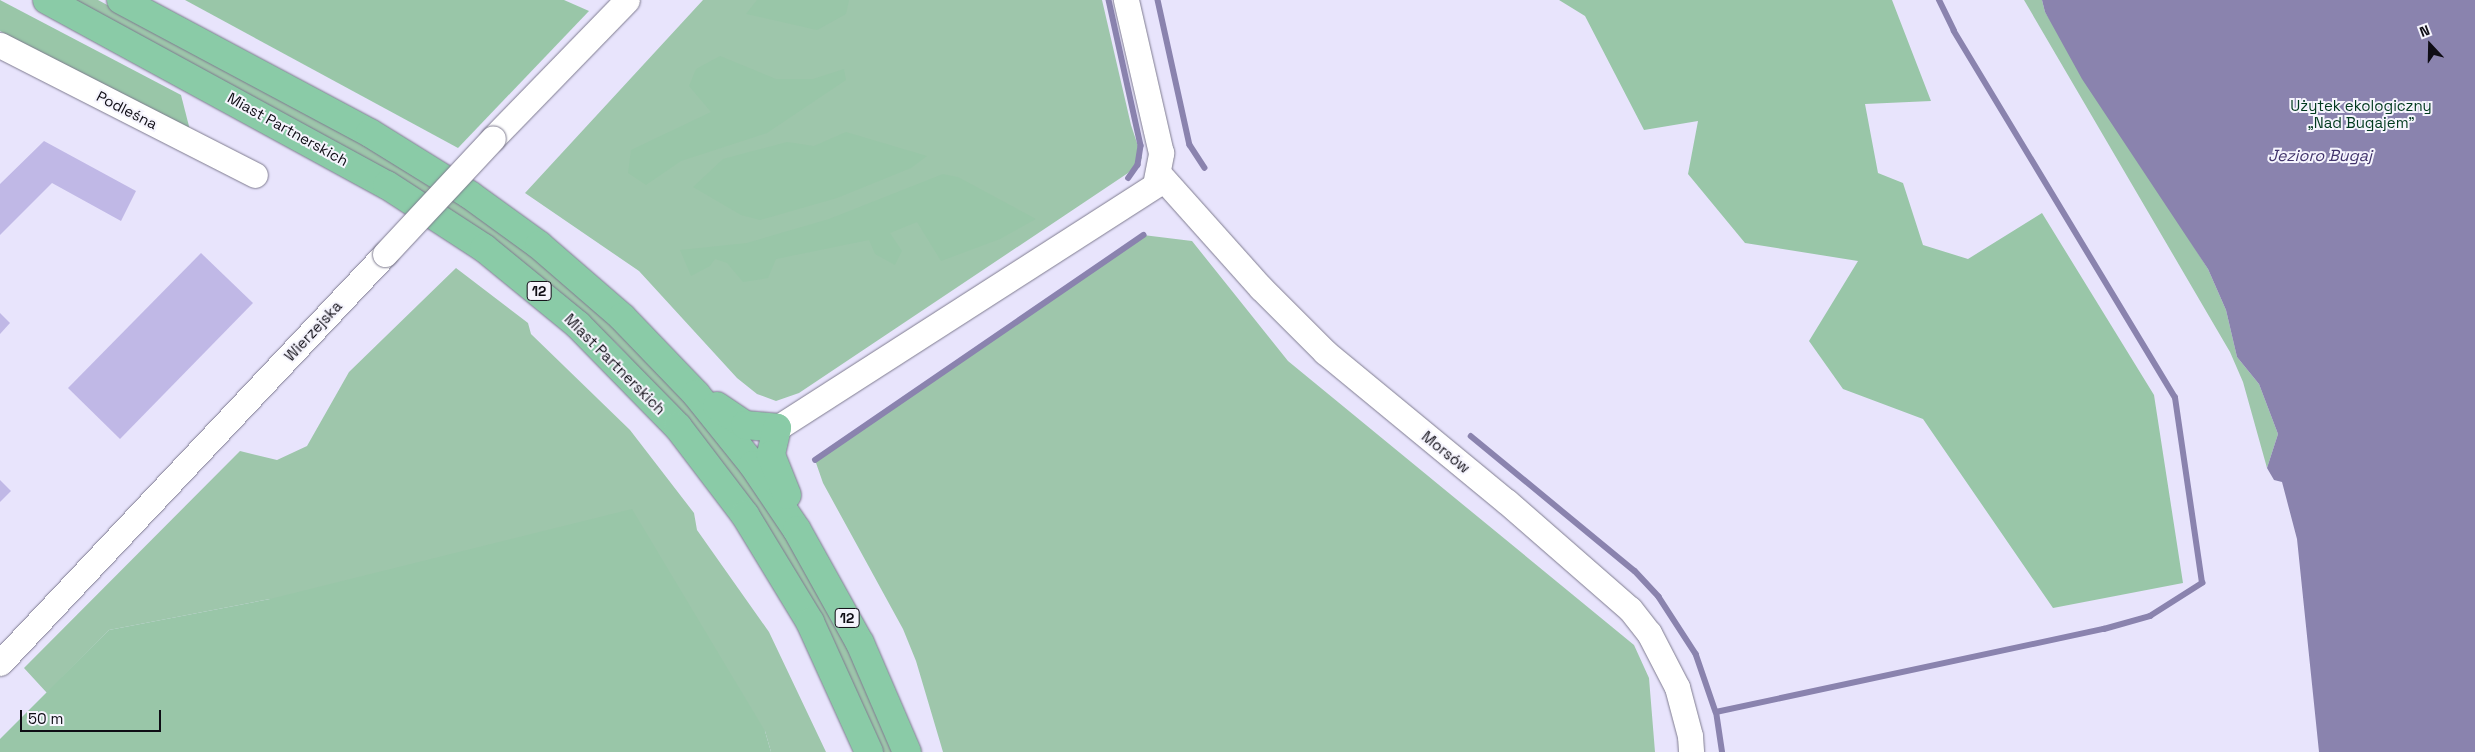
<!DOCTYPE html>
<html>
<head>
<meta charset="utf-8">
<style>
	body { margin:0 }
	#map { position:relative; width:2475px; height:752px; overflow:hidden; background:#e8e4fc; font-family:"Space Grotesk",sans-serif }
	div>[style] { position:absolute }
	.green>* { inset:0; background:#9ec6ab }
	.forest>* { inset:0; background:#99c6a8 }
	.water>* { inset:0; background:#8a83ae }
	.stream>* { height:5.5px; margin:-2.75px; padding:0 2.75px; transform-origin:2.75px; border-radius:2.75px; background:#8a83ae }
	.building>* { inset:0; background:#c0b8e6 }
	.roads { filter:drop-shadow(0 0 1px #7e7b8f) drop-shadow(0 0 1px #7e7b8f) }
	.minor>* { height:25px; margin:-12.5px; padding:0 12.5px; transform-origin:12.5px; border-radius:12.5px; background:#fff }
	.major>* { height:28px; margin:-14px; padding:0 14px; transform-origin:14px; border-radius:14px; background:#8acba7 }
	.bridges { filter:drop-shadow(0 0 1px #7e7b8f) drop-shadow(0 0 1px #7e7b8f) }
	.minor-bridge>* { height:25px; margin:-12.5px; padding:0 12.5px; transform-origin:12.5px; border-radius:12.5px; background:#fff }
	span { translate:-50% -50%; white-space:nowrap; text-align:center; line-height:1.15; -webkit-text-stroke:4px #f5f4fd; paint-order:stroke }
	.shield-label span { padding:1px 4px; background:#f5f4fd; border:1px solid; border-radius:4px; -webkit-text-stroke-width:0 }
	.shield-label { font-size:14px; color:#0f0d15; font-weight:700 }
	.park-label { font-size:15px; color:#00391d }
	.street-label { font-size:15px; color:#0f0d15 }
	.water-label { font-size:16px; color:#41336b; font-style:italic }
	.north { position:absolute; left:2405px; top:20px; width:50px; height:50px; -webkit-text-stroke:4px #f5f4fd; paint-order:stroke; rotate:339deg; font-size:14px; font-weight:700; line-height:20px; text-align:center; color:#0f0d15 }
	.north::after { content:''; display:block; margin:auto; width:18px; height:22px; background:#0f0d15; clip-path:polygon(50% 0,100% 100%,50% 72%,0 100%) }
	.scale { position:absolute; left:20px; top:710px; width:141px; height:22px; box-sizing:border-box; border:2px solid #0f0d15; border-top:0; padding-left:6px; font-size:15px; line-height:18px; white-space:nowrap; color:#0f0d15; -webkit-text-stroke:4px #f5f4fd; paint-order:stroke }
</style>
</head>
<body>
<div id="map">
	<div class="green">
		<i style="clip-path:polygon(73px 0,98px 0,334px 127px,493px 225px,573px 288px,668px 380px,759px 494px,832px 614px,894px 752px,882px 752px,830px 632px,658px 389px,617px 344px,534px 272px)"></i>
		<i style="clip-path:polygon(703px 0,1102px 0,1131px 125px,1142px 158px,1128px 173px,799px 393px,776px 401px,757px 394px,737px 378px,639px 271px,525px 193px)"></i>
		<i style="clip-path:polygon(2024px 0,2042px 0,2045px 12px,2208px 269px,2226px 310px,2237px 357px,2259px 384px,2278px 434px,2267px 468px,2243px 382px,2230px 352px)"></i>
		<i style="clip-path:polygon(1143px 235px,1192px 241px,1288px 361px,1634px 645px,1649px 678px,1655px 752px,943px 752px,916px 661px,903px 629px,823px 483px,815px 460px)"></i>
		<i style="clip-path:polygon(456px 268px,528px 323px,531px 334px,630px 430px,694px 513px,697px 530px,769px 632px,826px 752px,771px 752px,765px 731px,270px 599px,109px 630px,47px 693px,24px 668px,240px 451px,277px 460px,307px 446px,349px 372px)"></i>
	</div>
	<div class="forest">
		<i style="clip-path:polygon(0 0,181px 95px,192px 138px,0 31px)"></i>
		<i style="clip-path:polygon(185px 0,564px 0,589px 11px,458px 148px)"></i>
		<i style="clip-path:polygon(757px 0,849px 0,846px 14px,817px 30px,746px 14px)"></i>
		<i style="clip-path:polygon(1559px 0,1892px 0,1931px 101px,1865px 104px,1878px 173px,1903px 183px,1923px 245px,1968px 259px,2042px 213px,2154px 395px,2183px 583px,2053px 608px,1923px 419px,1843px 389px,1809px 341px,1858px 261px,1745px 243px,1688px 174px,1698px 121px,1644px 130px,1585px 16px)"></i>
		<i style="clip-path:polygon(720px 56px,776px 79px,813px 79px,844px 69px,846px 80px,767px 133px,681px 161px,646px 185px,628px 173px,631px 150px,711px 112px,689px 86px,696px 69px)"></i>
		<i style="clip-path:polygon(846px 132px,927px 156px,911px 168px,837px 198px,760px 220px,741px 215px,693px 187px,723px 159px,787px 142px,814px 146px)"></i>
		<i style="clip-path:polygon(943px 174px,958px 177px,1036px 219px,1000px 239px,941px 261px,917px 222px,890px 233px,902px 251px,895px 265px,875px 254px,869px 240px,776px 259px,768px 278px,743px 282px,727px 263px,715px 259px,710px 266px,691px 276px,680px 250px,747px 243px,829px 219px)"></i>
		<i style="clip-path:polygon(632px 509px,765px 731px,771px 752px,0 752px,0 739px,109px 630px,270px 599px)"></i>
	</div>
	<div class="water">
		<i style="clip-path:polygon(2042px 0,2475px 0,2475px 752px,2319px 752px,2297px 539px,2282px 482px,2274px 480px,2267px 468px,2278px 434px,2259px 384px,2237px 357px,2226px 310px,2208px 269px,2082px 79px,2045px 12px)"></i>
	</div>
	<div class="stream">
		<i style="left:1109px;top:0;width:149px;rotate:77.6deg"></i>
		<i style="left:1141px;top:146px;width:19px;rotate:99deg"></i>
		<i style="left:1138px;top:165px;width:16px;rotate:125deg"></i>
		<i style="left:1158px;top:0;width:148px;rotate:77.6deg"></i>
		<i style="left:1190px;top:145px;width:27px;rotate:57deg"></i>
		<i style="left:1471px;top:436px;width:212px;rotate:39.5deg"></i>
		<i style="left:1635px;top:571px;width:35px;rotate:47deg"></i>
		<i style="left:1659px;top:597px;width:68px;rotate:57deg"></i>
		<i style="left:1696px;top:654px;width:61px;rotate:71deg"></i>
		<i style="left:815px;top:460px;width:398px;rotate:-34.4deg"></i>
		<i style="left:1722px;top:752px;width:40px;rotate:-98.5deg"></i>
		<i style="left:1716px;top:712px;width:397px;rotate:-12.1deg"></i>
		<i style="left:2104px;top:629px;width:48px;rotate:-15.8deg"></i>
		<i style="left:2150px;top:616px;width:62px;rotate:-32.4deg"></i>
		<i style="left:2202px;top:583px;width:187px;rotate:-98.3deg"></i>
		<i style="left:2175px;top:398px;width:428px;rotate:-121.1deg"></i>
		<i style="left:1954px;top:31px;width:34px;rotate:-116deg"></i>
	</div>
	<div class="building">
		<i style="clip-path:polygon(44px 141px,136px 191px,121px 221px,52px 183px,0 235px,0 184px)"></i>
		<i style="clip-path:polygon(201px 253px,253px 303px,120px 439px,68px 388px)"></i>
		<i style="clip-path:polygon(0 313px,10px 323px,0 334px)"></i>
		<i style="clip-path:polygon(0 480px,11px 491px,0 502px)"></i>
	</div>
	<div class="roads">
		<div class="minor">
			<i style="left:0;top:45px;width:286px;rotate:27deg"></i>
			<i style="left:493px;top:138px;width:192px;rotate:-45.8deg"></i>
			<i style="left:1159px;top:174px;width:153px;rotate:48.2deg"></i>
			<i style="left:1261px;top:288px;width:91px;rotate:45deg"></i>
			<i style="left:1325px;top:352px;width:234px;rotate:39.5deg"></i>
			<i style="left:1506px;top:501px;width:164px;rotate:41.1deg"></i>
			<i style="left:1630px;top:609px;width:31px;rotate:52deg"></i>
			<i style="left:1649px;top:633px;width:61px;rotate:62.6deg"></i>
			<i style="left:1677px;top:687px;width:51px;rotate:75.1deg"></i>
			<i style="left:1690px;top:736px;width:16px;rotate:86deg"></i>
			<i style="left:777px;top:428px;width:449px;rotate:-32.7deg"></i>
			<i style="left:1155px;top:185px;width:33px;rotate:-79deg"></i>
			<i style="left:1161px;top:153px;width:157px;rotate:-102.9deg"></i>
			<i style="left:0;top:663px;width:562px;rotate:-46.73deg"></i>
		</div>
		<div class="major">
			<i style="left:47px;top:0;width:387px;rotate:28.6deg"></i>
			<i style="left:387px;top:185px;width:116px;rotate:33deg"></i>
			<i style="left:484px;top:248px;width:122px;rotate:39.3deg"></i>
			<i style="left:578px;top:325px;width:143px;rotate:45.6deg"></i>
			<i style="left:678px;top:427px;width:111px;rotate:52.7deg"></i>
			<i style="left:745px;top:515px;width:125px;rotate:58.7deg"></i>
			<i style="left:810px;top:622px;width:143px;rotate:65.6deg"></i>
			<i style="left:121px;top:0;width:282px;rotate:28.1deg"></i>
			<i style="left:370px;top:133px;width:118px;rotate:31.8deg"></i>
			<i style="left:470px;top:195px;width:85px;rotate:35.9deg"></i>
			<i style="left:539px;top:245px;width:110px;rotate:40.9deg"></i>
			<i style="left:622px;top:317px;width:107px;rotate:46.1deg"></i>
			<i style="left:696px;top:394px;width:91px;rotate:51.2deg"></i>
			<i style="left:753px;top:465px;width:78px;rotate:55.9deg"></i>
			<i style="left:797px;top:530px;width:129px;rotate:60.9deg"></i>
			<i style="left:860px;top:643px;width:119px;rotate:66.7deg"></i>
			<i style="left:717px;top:406px;width:34px;rotate:34deg"></i>
			<i style="left:745px;top:425px;width:32px;rotate:5deg"></i>
			<i style="left:777px;top:428px;width:28px;rotate:103deg"></i>
			<i style="left:771px;top:455px;width:43px;rotate:68.2deg"></i>
		</div>
	</div>
	<div class="bridges">
		<div class="minor-bridge">
			<i style="left:385px;top:254px;width:158px;rotate:-47deg"></i>
		</div>
	</div>
	<div class="shield-label">
		<span style="left:539px;top:291px">12</span>
		<span style="left:847px;top:618px">12</span>
	</div>
	<div class="park-label">
		<span style="left:2361px;top:114px">Użytek ekologiczny<br>„Nad Bugajem”</span>
	</div>
	<div class="street-label">
		<span style="left:127px;top:110px;rotate:27deg">Podleśna</span>
		<span style="left:288px;top:129px;rotate:29deg">Miast Partnerskich</span>
		<span style="left:313px;top:331px;rotate:-47deg">Wierzejska</span>
		<span style="left:615px;top:364px;rotate:45deg">Miast Partnerskich</span>
		<span style="left:1446px;top:452px;rotate:39deg">Morsów</span>
	</div>
	<div class="water-label">
		<span style="left:2320px;top:156px">Jezioro Bugaj</span>
	</div>
	<div class="north">N</div>
	<div class="scale">50 m</div>
</div>
</body>
</html>
